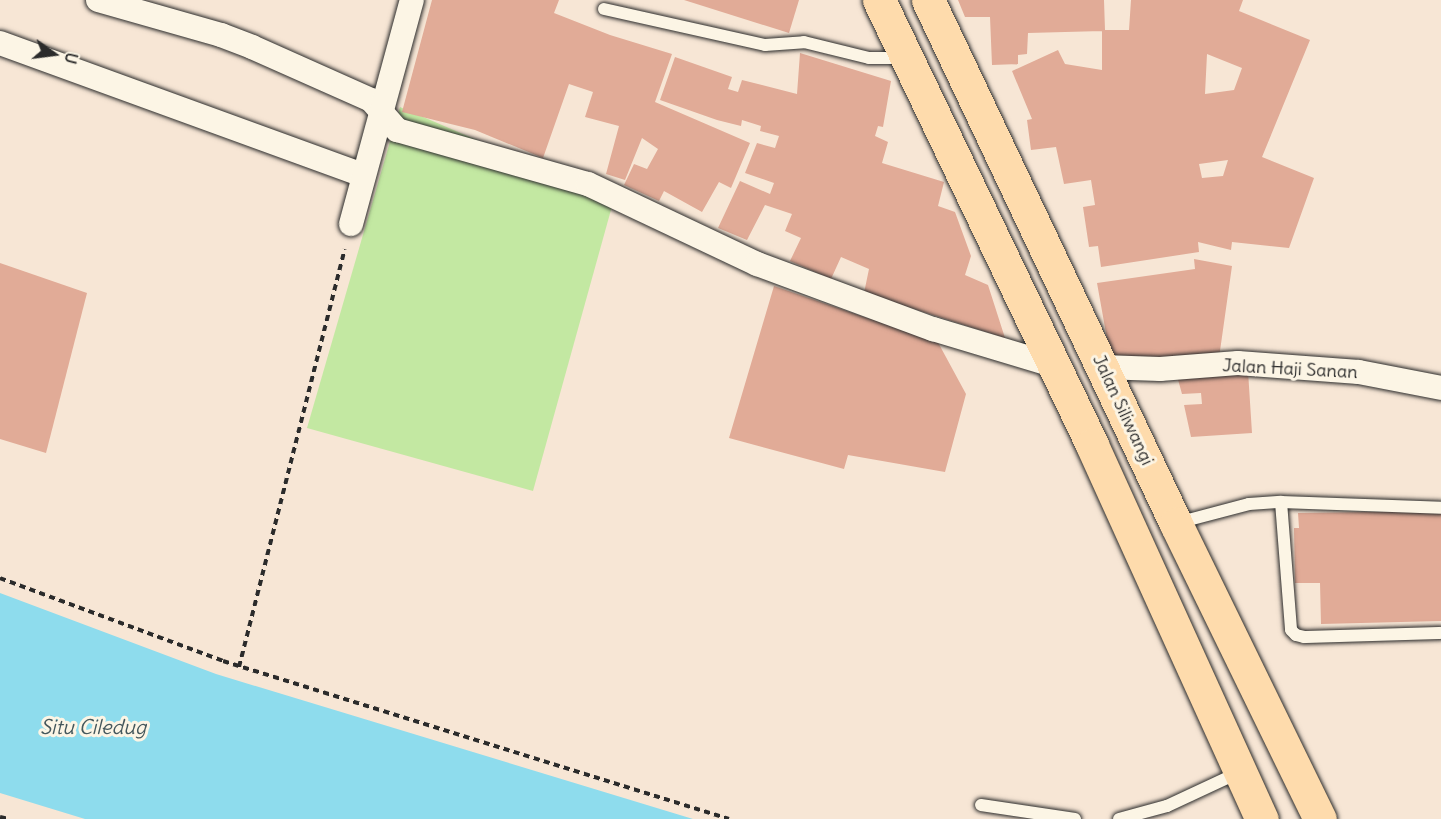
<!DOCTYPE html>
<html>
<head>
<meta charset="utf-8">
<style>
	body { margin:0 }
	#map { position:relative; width:1441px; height:819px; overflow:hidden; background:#f7e6d5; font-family:Delius,sans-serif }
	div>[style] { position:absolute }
	.green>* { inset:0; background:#c3e8a2 }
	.water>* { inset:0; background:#8edced }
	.building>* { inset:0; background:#e1ab97 }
	.path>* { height:4px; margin-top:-2px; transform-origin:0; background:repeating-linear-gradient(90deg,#2b2b2b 0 6px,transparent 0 10.5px) }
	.roads { filter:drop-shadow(0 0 2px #2b2b2b) drop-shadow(0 0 2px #2b2b2b) }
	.service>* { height:12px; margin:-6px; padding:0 6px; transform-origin:6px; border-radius:6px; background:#fcf5e5 }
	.minor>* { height:24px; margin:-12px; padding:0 12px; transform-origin:12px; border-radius:12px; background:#fcf5e5 }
	.primary>* { height:33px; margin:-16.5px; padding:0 16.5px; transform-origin:16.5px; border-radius:16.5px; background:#fedbac }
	span { translate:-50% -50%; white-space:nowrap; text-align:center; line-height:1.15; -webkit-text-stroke:6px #fcf5e5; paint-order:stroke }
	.street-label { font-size:18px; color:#2b2b2b }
	.water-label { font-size:20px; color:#44575c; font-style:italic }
	.north { position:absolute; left:24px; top:24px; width:60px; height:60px; -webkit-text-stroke:4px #fcf5e5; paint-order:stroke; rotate:104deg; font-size:16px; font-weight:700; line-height:24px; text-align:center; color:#2b2b2b }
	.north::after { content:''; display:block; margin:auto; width:21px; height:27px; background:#2b2b2b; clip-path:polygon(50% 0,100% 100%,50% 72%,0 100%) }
</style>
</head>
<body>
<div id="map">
	<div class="green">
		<i style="clip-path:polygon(400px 107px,614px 199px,533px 491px,307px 428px)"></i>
	</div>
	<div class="water">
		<i style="clip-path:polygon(0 593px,216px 674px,693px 819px,85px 819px,0 793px)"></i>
	</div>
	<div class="building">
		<i style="clip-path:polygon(432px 0,559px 0,554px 13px,610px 35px,672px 54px,655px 102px,750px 143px,731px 188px,719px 182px,702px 212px,664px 191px,659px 201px,624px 185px,634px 164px,647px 169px,658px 149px,642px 138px,625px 180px,606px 174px,619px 126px,585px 117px,593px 92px,569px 84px,543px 158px,475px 130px,402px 112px)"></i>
		<i style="clip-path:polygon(684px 0,799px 0,789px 33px)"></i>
		<i style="clip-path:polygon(evenodd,958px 0,1104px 0,1105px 30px,1129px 30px,1131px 0,1243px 0,1239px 11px,1310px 40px,1262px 157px,1314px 178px,1289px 248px,1232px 242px,1231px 250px,1198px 242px,1199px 252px,1101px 267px,1098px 246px,1089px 247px,1083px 207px,1095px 205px,1091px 180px,1064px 184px,1056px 147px,1031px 150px,1027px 120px,1032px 119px,1012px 71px,1058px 50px,1065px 64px,1102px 70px,1102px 31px,1028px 33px,1027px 54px,1018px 55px,1018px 64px,992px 65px,990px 17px,965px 17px,958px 0,1207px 54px,1242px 68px,1234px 90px,1205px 94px,1207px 54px,958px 0,1228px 160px,1223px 176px,1202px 178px,1199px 164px,1228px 160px)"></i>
		<i style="clip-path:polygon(800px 53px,891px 81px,883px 127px,878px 126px,875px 136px,888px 142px,882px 163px,944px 182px,938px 206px,955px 212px,971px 256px,965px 275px,988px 285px,1005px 338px,864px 293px,869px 269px,841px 257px,831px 279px,790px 261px,801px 238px,785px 231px,792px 214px,765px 205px,747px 240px,718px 228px,740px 181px,770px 194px,774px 183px,745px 173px,757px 143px,775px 148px,779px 136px,760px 131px,761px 126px,742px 120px,741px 126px,717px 120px,660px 100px,675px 57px,732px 77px,728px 89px,738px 92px,742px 80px,797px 94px)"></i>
		<i style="clip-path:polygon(1194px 259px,1232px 266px,1219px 358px,1119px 367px,1109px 350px,1097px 283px,1195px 269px)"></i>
		<i style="clip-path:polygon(0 263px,87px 293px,46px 453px,0 439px)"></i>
		<i style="clip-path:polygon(774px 286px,870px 319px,934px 335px,966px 394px,945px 472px,848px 455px,844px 469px,729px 438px)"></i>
		<i style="clip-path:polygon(1248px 371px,1252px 433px,1191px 437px,1184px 405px,1202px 404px,1201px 393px,1182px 394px,1177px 376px)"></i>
		<i style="clip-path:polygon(1441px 511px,1441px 621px,1321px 624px,1320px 583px,1295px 583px,1294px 528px,1299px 528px,1298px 513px)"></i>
	</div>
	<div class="path">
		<i style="left:0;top:578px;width:238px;rotate:20.4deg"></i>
		<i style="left:223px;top:661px;width:530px;rotate:17.34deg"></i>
		<i style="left:239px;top:667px;width:431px;rotate:-75.8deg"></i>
		<i style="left:0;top:817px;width:9px;rotate:13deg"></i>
	</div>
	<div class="roads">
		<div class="service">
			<i style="left:604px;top:9px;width:165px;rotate:12.6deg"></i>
			<i style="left:765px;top:45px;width:39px;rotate:-4deg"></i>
			<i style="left:804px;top:42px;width:67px;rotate:13.8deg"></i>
			<i style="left:869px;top:58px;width:34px"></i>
			<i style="left:1281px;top:502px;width:128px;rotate:85.5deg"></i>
			<i style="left:1291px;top:630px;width:7px;rotate:45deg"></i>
			<i style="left:1296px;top:635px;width:8px;rotate:14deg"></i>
			<i style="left:1304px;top:637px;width:137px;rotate:-1.7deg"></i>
			<i style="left:1177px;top:523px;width:74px;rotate:-14.8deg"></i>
			<i style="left:1249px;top:504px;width:32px;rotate:-4deg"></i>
			<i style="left:1281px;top:502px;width:160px;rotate:2.1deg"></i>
			<i style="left:981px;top:805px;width:95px;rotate:8.5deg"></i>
			<i style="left:1119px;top:819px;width:50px;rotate:-15.2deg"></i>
			<i style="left:1167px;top:806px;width:81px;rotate:-25deg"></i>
		</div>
		<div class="minor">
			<i style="left:98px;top:0;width:128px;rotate:15.9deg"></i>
			<i style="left:221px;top:35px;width:33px;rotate:21deg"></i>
			<i style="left:252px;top:47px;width:130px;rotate:24deg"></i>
			<i style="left:371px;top:100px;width:40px;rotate:49deg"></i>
			<i style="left:397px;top:130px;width:198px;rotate:15.8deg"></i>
			<i style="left:588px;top:184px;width:187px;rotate:25.3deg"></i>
			<i style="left:757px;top:264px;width:188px;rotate:20.3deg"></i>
			<i style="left:933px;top:329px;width:125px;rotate:16.7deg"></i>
			<i style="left:0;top:43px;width:386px;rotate:20deg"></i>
			<i style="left:351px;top:224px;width:232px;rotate:-74.8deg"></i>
			<i style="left:1102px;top:367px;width:58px;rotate:2deg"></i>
			<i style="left:1160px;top:369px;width:78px;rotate:-4.4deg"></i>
			<i style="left:1238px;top:363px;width:121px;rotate:4.3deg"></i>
			<i style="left:1359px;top:372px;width:84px;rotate:11deg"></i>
		</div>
		<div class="primary">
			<i style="left:879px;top:0;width:493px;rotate:64.4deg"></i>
			<i style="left:1092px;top:445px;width:411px;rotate:65.6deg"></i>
			<i style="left:928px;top:0;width:580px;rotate:64.67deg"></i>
			<i style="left:1176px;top:524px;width:328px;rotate:64deg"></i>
		</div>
	</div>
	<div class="street-label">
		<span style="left:1290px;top:369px;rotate:3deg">Jalan Haji Sanan</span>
		<span style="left:1123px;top:410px;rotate:65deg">Jalan Siliwangi</span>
	</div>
	<div class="water-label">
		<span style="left:93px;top:726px">Situ Ciledug</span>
	</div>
	<div class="north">U</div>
</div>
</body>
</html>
